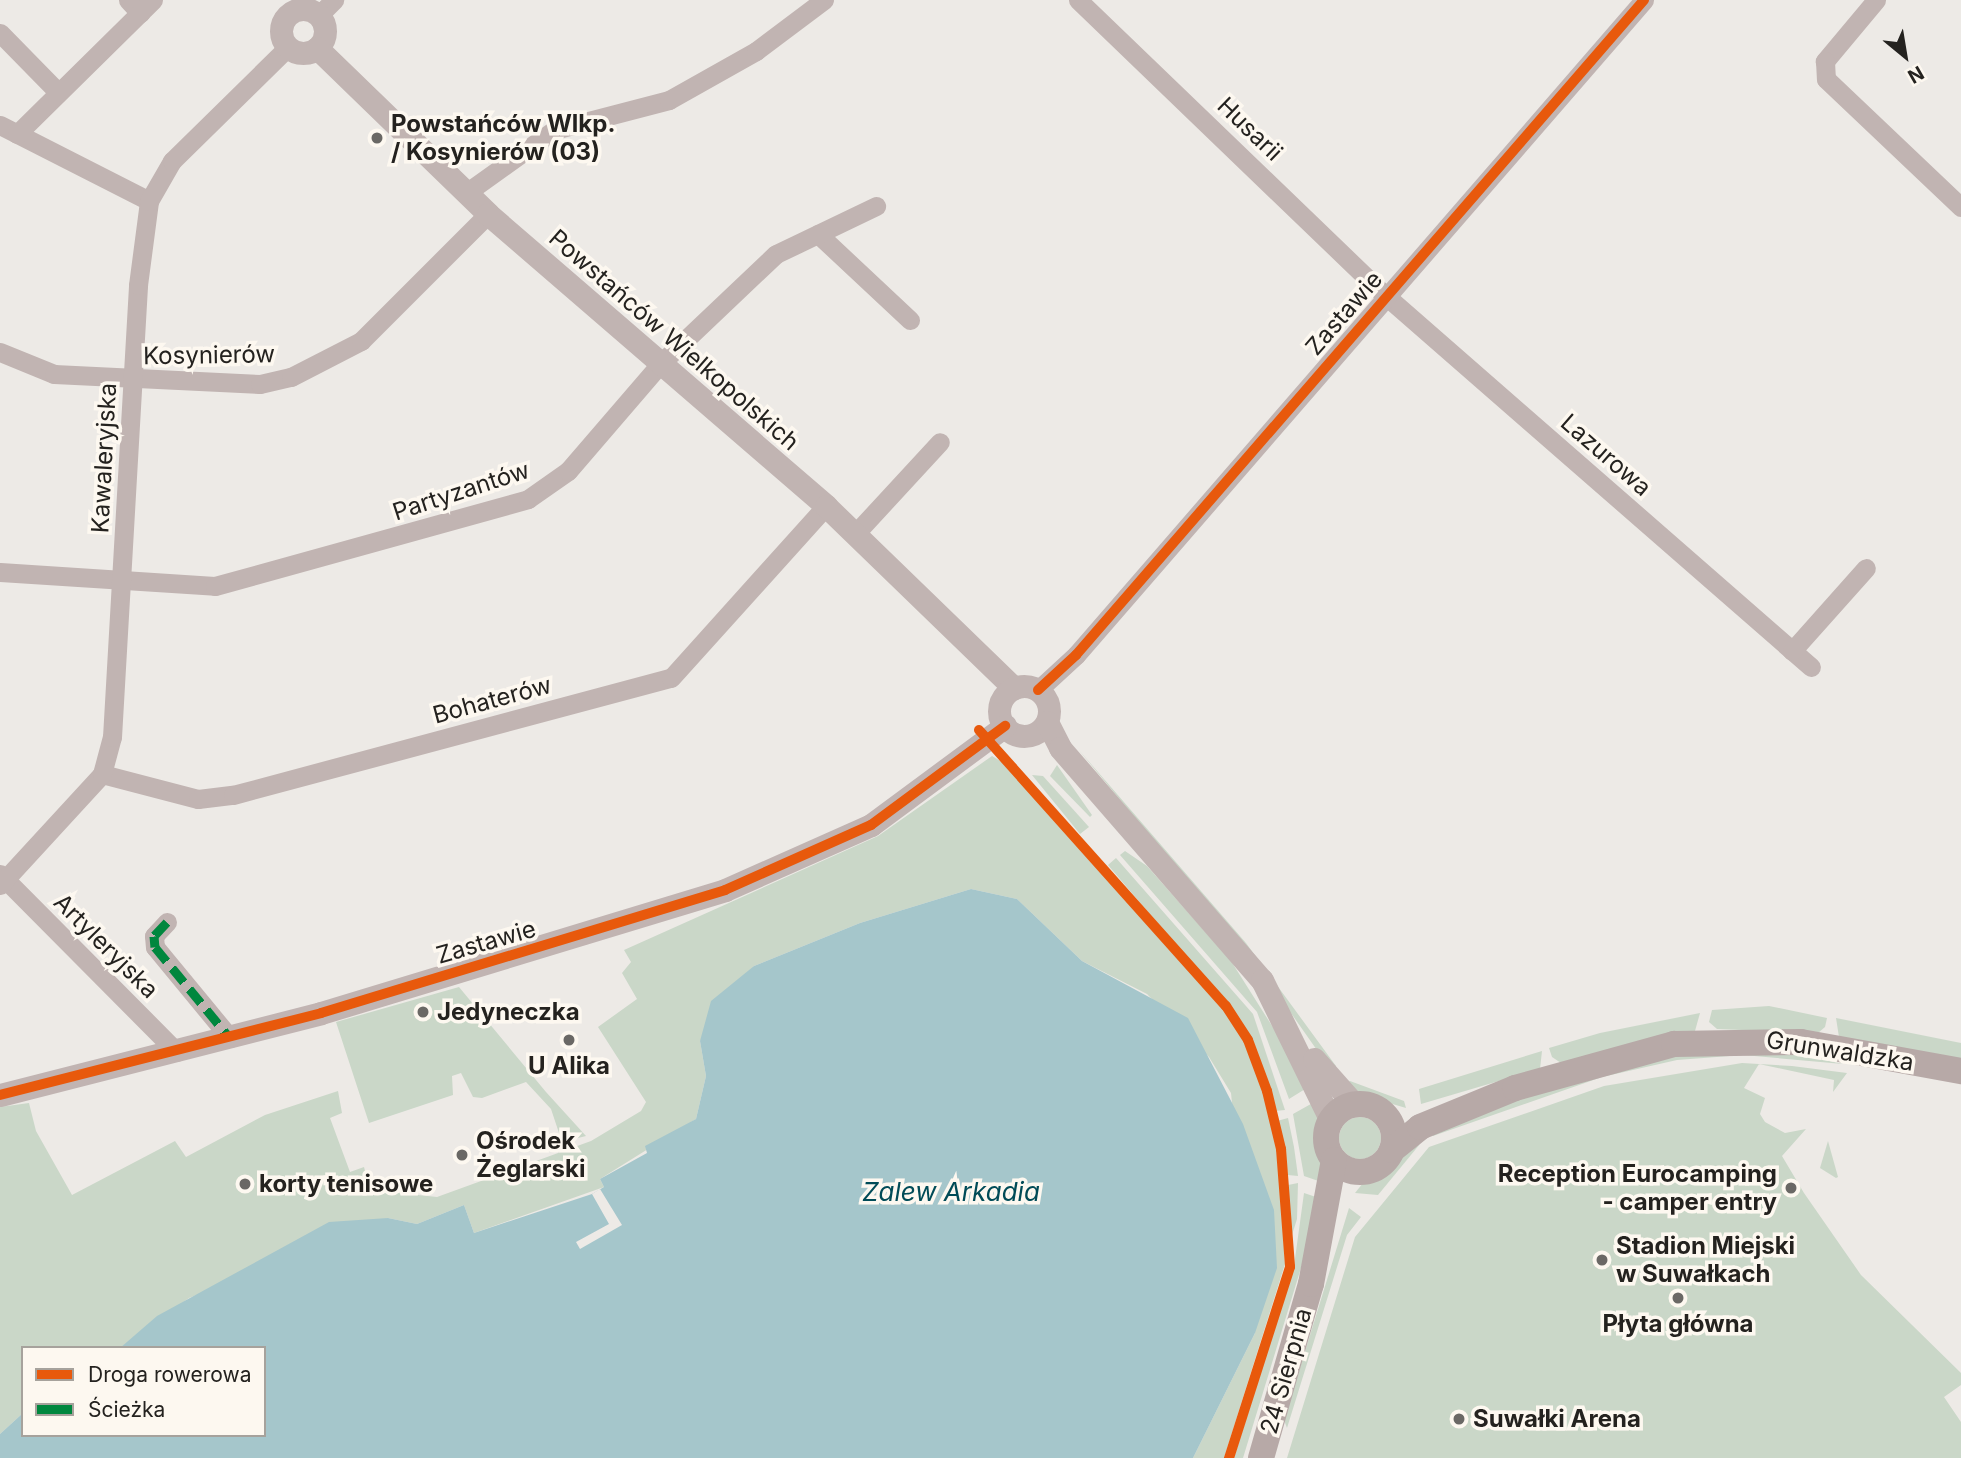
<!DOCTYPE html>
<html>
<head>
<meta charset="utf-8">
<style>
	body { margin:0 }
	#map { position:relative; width:1961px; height:1458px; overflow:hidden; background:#edeae6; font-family:Inter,sans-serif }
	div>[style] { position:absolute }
	.green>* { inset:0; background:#cad7c8 }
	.round { border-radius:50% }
	.water>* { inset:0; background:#a5c6cb }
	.pier>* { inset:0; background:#edeae6 }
	.minor>* { height:19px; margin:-9.5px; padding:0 9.5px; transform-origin:9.5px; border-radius:9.5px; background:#c1b4b2 }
	.tertiary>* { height:23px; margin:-11.5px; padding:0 11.5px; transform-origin:11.5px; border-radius:11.5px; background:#c1b4b2 }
	.tertiary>.ring { margin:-11.5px; padding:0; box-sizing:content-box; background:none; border:23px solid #c1b4b2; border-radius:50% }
	.secondary>* { height:26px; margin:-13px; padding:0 13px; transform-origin:13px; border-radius:13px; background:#b7a9a7 }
	.secondary>.ring { margin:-13px; padding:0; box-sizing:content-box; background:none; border:26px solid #b7a9a7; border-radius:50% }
	.quiet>* { height:9px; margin-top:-4.5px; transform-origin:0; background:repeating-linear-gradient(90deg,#00873e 0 18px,transparent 0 27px) }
	.cycleway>* { height:10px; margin:-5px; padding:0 5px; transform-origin:5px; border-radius:5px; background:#e8590c }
	.dots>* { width:19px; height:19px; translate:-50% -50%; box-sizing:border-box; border:4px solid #fdf8f0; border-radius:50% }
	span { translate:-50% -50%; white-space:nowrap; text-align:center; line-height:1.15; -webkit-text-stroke:7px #fdf8f0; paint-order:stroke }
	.poi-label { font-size:24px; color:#24221f; font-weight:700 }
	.left { translate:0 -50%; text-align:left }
	.right { translate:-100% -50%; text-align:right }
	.street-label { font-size:24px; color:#24221f }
	.water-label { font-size:26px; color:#004b57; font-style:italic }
	.legend { position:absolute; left:21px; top:1346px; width:245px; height:91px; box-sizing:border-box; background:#fdf8f0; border:2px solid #a6a29c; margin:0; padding:9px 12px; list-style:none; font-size:21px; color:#24221f }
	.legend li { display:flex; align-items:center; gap:14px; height:35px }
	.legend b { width:35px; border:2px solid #a6a29c }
	.north { position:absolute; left:1870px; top:21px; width:70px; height:70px; -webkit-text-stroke:5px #fdf8f0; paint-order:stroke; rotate:150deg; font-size:19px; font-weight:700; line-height:28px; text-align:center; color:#24221f }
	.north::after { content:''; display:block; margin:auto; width:24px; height:32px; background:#24221f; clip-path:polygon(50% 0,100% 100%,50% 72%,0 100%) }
</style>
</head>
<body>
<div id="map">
	<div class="green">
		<i style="clip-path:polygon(1078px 749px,1246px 943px,1336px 1066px,1333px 1073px,1258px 966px)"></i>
		<i style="clip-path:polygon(992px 756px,1019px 772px,1223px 1008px,1245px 1041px,1264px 1092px,1279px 1150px,1285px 1264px,1224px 1458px,1193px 1458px,1255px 1333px,1231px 1093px,1209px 1057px,1147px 994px,1082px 961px,1017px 899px,971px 889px,860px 923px,754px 966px,700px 1041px,706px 1076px,696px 1119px,600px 1179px,604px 1187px,474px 1233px,464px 1205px,417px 1224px,388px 1218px,189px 1298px,120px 1348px,23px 1348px,23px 1413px,0 1434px,0 1107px,29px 1103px,36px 1131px,72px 1195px,175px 1141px,186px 1157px,265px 1115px,338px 1091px,342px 1113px,330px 1118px,350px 1172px,364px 1167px,370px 1190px,437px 1197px,591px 1141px,641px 1111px,646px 1102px,598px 1027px,637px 999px,622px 973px,631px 962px,624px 950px,878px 836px)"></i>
		<i style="clip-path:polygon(1057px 765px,1092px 815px,1090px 817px,1050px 776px)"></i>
		<i style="clip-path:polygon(1032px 775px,1043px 776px,1089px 827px,1080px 834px)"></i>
		<i style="clip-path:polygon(1125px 851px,1147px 866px,1231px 961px,1310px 1086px,1289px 1099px,1257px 1012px,1120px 855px)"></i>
		<i style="clip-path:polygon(1116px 858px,1253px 1014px,1285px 1110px,1275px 1111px,1240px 1020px,1108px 865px)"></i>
		<i style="clip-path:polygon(459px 987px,546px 1092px,586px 1136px,562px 1142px,551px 1109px,526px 1082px,482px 1098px,473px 1097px,461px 1073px,452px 1076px,453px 1095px,369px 1123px,336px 1022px)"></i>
		<i style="clip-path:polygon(1769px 1006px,1827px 1018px,1825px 1027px,1818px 1033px,1717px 1029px,1709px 1022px,1712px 1010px)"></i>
		<i style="clip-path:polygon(1700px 1013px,1695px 1031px,1561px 1063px,1552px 1057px,1549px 1048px,1600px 1033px)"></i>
		<i style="clip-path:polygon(1836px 1018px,1961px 1043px,1961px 1060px,1839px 1037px)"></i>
		<i style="clip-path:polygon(1779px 1050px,1843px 1064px,1743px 1055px,1677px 1060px,1602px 1077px,1433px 1136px,1431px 1130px,1506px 1101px,1676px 1054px)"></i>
		<i style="clip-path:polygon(1542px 1051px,1540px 1069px,1421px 1104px,1419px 1089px)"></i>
		<i style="clip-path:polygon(1742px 1063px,1792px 1066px,1847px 1073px,1833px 1092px,1834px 1080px,1759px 1064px,1744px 1088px,1765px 1098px,1760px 1114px,1765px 1122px,1785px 1133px,1806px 1129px,1782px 1156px,1804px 1193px,1861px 1275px,1961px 1373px,1961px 1385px,1944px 1397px,1961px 1422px,1961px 1458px,1287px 1458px,1355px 1237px,1429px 1147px,1604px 1086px)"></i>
		<i style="clip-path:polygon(1350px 1081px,1404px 1101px,1406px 1108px,1352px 1092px,1344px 1085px)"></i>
		<i style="clip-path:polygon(1318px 1100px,1319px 1138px,1327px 1184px,1304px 1176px,1293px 1114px)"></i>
		<i class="round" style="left:1339px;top:1117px;width:42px;height:42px"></i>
		<i style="clip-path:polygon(1288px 1118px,1294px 1147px,1298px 1176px,1288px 1175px,1277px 1121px)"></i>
		<i style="clip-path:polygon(1828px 1141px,1838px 1177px,1836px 1178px,1820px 1168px)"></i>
		<i style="clip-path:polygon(1420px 1144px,1378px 1195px,1355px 1193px,1363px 1183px)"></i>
		<i style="clip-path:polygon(1298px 1183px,1297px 1219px,1291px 1238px,1288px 1185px)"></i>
		<i style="clip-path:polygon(1304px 1193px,1322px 1199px,1243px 1458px,1234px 1458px,1294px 1266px)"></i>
		<i style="clip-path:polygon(1349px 1208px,1361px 1217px,1347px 1235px,1287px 1428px,1284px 1420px)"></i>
	</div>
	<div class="water">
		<i style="clip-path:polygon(971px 889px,1017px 899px,1082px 961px,1188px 1018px,1243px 1124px,1274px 1210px,1277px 1268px,1255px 1333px,1193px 1458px,0 1458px,0 1434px,23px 1413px,23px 1435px,264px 1435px,264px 1348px,120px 1348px,157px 1316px,329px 1222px,388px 1218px,417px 1224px,464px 1205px,474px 1233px,592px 1194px,604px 1187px,600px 1179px,647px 1153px,645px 1146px,696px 1119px,706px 1076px,700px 1041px,711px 1001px,754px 966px,860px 923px)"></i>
	</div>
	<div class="pier">
		<i style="clip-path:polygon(600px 1189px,622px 1225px,580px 1249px,576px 1242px,609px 1224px,592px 1194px)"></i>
	</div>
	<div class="minor">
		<i style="left:128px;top:0;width:18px;rotate:47deg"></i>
		<i style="left:1078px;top:0;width:427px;rotate:43.9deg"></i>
		<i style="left:1386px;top:296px;width:564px;rotate:41.12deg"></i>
		<i style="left:1876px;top:0;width:80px;rotate:129.9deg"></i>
		<i style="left:1825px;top:61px;width:18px;rotate:87deg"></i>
		<i style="left:1826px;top:79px;width:186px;rotate:43.5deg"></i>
		<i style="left:318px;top:16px;width:23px;rotate:-45deg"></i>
		<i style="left:0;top:33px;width:80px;rotate:45.5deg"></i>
		<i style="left:0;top:125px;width:167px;rotate:27deg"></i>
		<i style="left:17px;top:134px;width:191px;rotate:-44.6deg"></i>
		<i style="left:466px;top:193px;width:108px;rotate:-35.6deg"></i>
		<i style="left:554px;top:130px;width:119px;rotate:-14.6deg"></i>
		<i style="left:669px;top:100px;width:100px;rotate:-29.4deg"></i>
		<i style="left:756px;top:51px;width:85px;rotate:-36.9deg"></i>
		<i style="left:818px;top:234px;width:126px;rotate:43.1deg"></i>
		<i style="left:0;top:352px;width:58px;rotate:22.2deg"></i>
		<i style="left:54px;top:374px;width:206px;rotate:2.8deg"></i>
		<i style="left:260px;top:384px;width:32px;rotate:-13deg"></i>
		<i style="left:291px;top:377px;width:79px;rotate:-27.2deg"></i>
		<i style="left:361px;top:341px;width:180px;rotate:-45deg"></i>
		<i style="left:855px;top:534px;width:125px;rotate:-47.3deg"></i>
		<i style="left:0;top:572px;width:215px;rotate:3.7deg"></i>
		<i style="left:215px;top:586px;width:325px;rotate:-15.5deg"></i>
		<i style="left:528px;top:499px;width:49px;rotate:-35deg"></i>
		<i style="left:568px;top:471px;width:143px;rotate:-49.3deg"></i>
		<i style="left:661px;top:363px;width:158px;rotate:-43.5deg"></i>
		<i style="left:776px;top:254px;width:111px;rotate:-25.6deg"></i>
		<i style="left:1792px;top:651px;width:111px;rotate:-48.3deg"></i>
		<i style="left:1038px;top:690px;width:52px;rotate:-42.6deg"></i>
		<i style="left:1076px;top:655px;width:867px;rotate:-49.07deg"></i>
		<i style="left:102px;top:774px;width:99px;rotate:14.6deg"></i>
		<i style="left:198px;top:799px;width:35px;rotate:-7deg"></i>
		<i style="left:233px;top:795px;width:453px;rotate:-15deg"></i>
		<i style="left:671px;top:678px;width:232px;rotate:-48deg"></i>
		<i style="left:0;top:874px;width:251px;rotate:45.2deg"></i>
		<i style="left:0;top:885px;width:151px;rotate:-47.4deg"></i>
		<i style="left:102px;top:774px;width:38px;rotate:-75deg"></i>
		<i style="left:112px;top:737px;width:453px;rotate:-86.7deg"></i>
		<i style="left:138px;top:285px;width:85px;rotate:-82.5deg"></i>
		<i style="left:149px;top:201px;width:46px;rotate:-60.1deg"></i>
		<i style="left:172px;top:161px;width:163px;rotate:-44.5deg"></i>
		<i style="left:167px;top:922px;width:19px;rotate:133deg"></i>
		<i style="left:154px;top:936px;width:11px;rotate:85deg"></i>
		<i style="left:155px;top:947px;width:118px;rotate:50.5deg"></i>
	</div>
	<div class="tertiary">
		<i class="ring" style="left:281px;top:9px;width:21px;height:21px"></i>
		<i style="left:317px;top:48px;width:238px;rotate:44.1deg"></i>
		<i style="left:488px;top:214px;width:447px;rotate:40.8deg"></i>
		<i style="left:826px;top:506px;width:262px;rotate:44.1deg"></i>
		<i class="ring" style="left:999px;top:686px;width:27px;height:27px"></i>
		<i style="left:1047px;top:722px;width:29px;rotate:63deg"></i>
		<i style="left:1060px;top:748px;width:308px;rotate:49deg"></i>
		<i style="left:1262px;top:980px;width:157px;rotate:63.9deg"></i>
		<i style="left:1314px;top:1059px;width:62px;rotate:48.3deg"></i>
		<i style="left:0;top:1095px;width:331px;rotate:-14.3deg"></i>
		<i style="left:321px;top:1013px;width:422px;rotate:-16.9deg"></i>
		<i style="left:725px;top:890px;width:160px;rotate:-24deg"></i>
		<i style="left:871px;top:825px;width:167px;rotate:-36.5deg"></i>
	</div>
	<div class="secondary">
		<i class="ring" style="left:1326px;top:1104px;width:42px;height:42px"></i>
		<i style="left:1392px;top:1150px;width:36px;rotate:-39deg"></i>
		<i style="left:1420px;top:1127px;width:103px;rotate:-22.3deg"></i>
		<i style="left:1515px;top:1088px;width:165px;rotate:-15.5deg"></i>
		<i style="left:1674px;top:1044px;width:127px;rotate:-0.9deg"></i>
		<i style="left:1801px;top:1042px;width:163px;rotate:10.3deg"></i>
		<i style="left:1261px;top:1458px;width:181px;rotate:-74deg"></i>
		<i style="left:1311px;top:1284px;width:126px;rotate:-79.5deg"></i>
	</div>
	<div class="quiet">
		<i style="left:167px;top:922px;width:19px;rotate:133deg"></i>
		<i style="left:154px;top:936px;width:11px;rotate:85deg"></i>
		<i style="left:155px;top:947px;width:118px;rotate:50.5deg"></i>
	</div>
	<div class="cycleway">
		<i style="left:1038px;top:690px;width:52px;rotate:-42.6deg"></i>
		<i style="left:1076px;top:655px;width:867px;rotate:-49.07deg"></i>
		<i style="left:979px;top:730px;width:370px;rotate:48.2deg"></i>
		<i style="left:1226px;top:1006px;width:40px;rotate:57.1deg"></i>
		<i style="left:1248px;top:1040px;width:54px;rotate:69.6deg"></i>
		<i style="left:1267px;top:1091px;width:60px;rotate:76.4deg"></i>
		<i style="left:1281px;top:1149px;width:118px;rotate:85.6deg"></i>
		<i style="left:1290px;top:1267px;width:201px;rotate:107.7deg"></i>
		<i style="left:0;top:1095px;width:331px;rotate:-14.3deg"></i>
		<i style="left:321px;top:1013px;width:422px;rotate:-16.9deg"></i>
		<i style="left:725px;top:890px;width:160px;rotate:-24deg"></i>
		<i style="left:871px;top:825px;width:167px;rotate:-36.5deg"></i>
	</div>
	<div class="dots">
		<i style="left:377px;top:138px;background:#6a6865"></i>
		<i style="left:423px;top:1012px;background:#6a6865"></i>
		<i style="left:569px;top:1040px;background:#6a6865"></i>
		<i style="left:462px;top:1155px;background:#6a6865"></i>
		<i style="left:245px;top:1184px;background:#6a6865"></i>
		<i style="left:1791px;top:1188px;background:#6a6865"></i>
		<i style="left:1602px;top:1260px;background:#6a6865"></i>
		<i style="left:1678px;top:1298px;background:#6a6865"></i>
		<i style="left:1459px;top:1419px;background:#6a6865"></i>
	</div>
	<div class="poi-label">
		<span class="left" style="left:391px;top:138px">Powstańców Wlkp.<br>/ Kosynierów (03)</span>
		<span class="left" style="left:437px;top:1012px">Jedyneczka</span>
		<span style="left:569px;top:1066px">U Alika</span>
		<span class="left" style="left:476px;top:1155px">Ośrodek<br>Żeglarski</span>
		<span class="right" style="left:1777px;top:1188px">Reception Eurocamping<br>- camper entry</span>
		<span class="left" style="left:259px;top:1184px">korty tenisowe</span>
		<span class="left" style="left:1616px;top:1260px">Stadion Miejski<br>w Suwałkach</span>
		<span style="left:1678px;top:1324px">Płyta główna</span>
		<span class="left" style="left:1473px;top:1419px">Suwałki Arena</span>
	</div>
	<div class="street-label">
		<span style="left:1250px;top:129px;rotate:44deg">Husarii</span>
		<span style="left:1344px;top:313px;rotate:-49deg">Zastawie</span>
		<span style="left:674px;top:340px;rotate:41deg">Powstańców Wielkopolskich</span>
		<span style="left:209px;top:355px;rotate:-1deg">Kosynierów</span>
		<span style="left:1606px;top:455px;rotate:41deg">Lazurowa</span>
		<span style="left:104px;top:458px;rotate:-87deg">Kawaleryjska</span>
		<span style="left:461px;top:491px;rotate:-18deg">Partyzantów</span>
		<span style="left:492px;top:700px;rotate:-15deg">Bohaterów</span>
		<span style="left:486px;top:942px;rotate:-16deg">Zastawie</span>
		<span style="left:106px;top:946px;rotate:45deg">Artyleryjska</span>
		<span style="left:1840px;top:1051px;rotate:9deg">Grunwaldzka</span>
		<span style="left:1286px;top:1371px;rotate:-74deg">24 Sierpnia</span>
	</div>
	<div class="water-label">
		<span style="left:951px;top:1192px">Zalew Arkadia</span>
	</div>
	<ul class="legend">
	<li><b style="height:9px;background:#e8590c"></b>Droga rowerowa</li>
	<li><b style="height:9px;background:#00873e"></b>Ścieżka</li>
	</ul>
	<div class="north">N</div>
</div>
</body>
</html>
